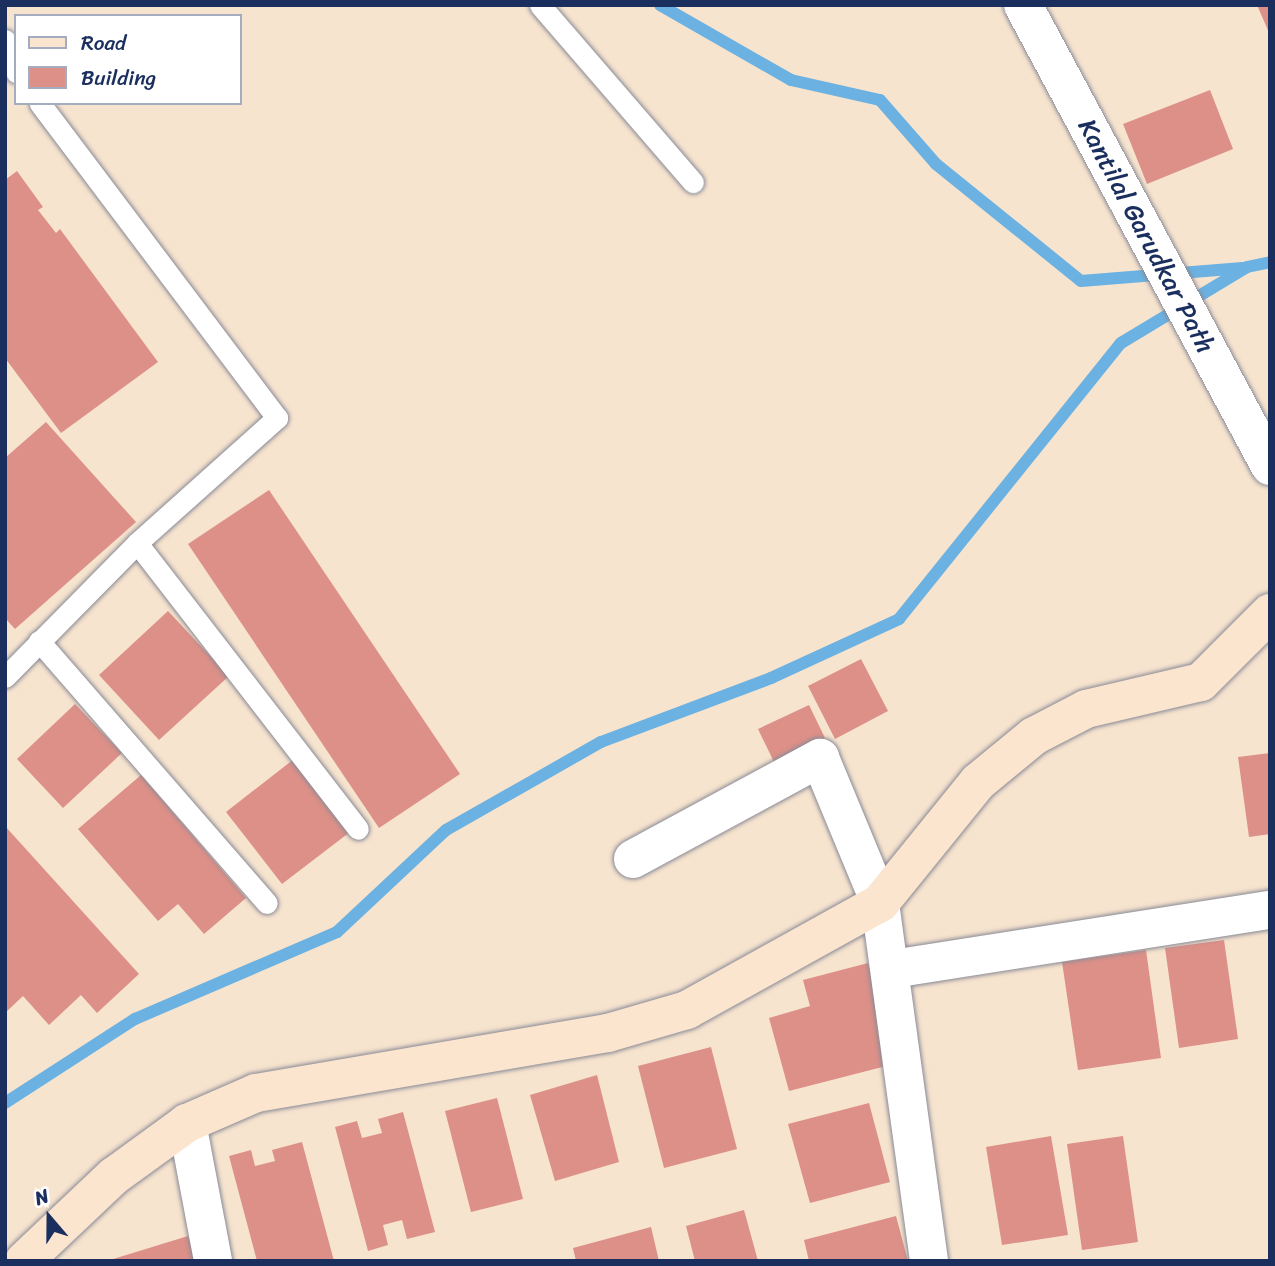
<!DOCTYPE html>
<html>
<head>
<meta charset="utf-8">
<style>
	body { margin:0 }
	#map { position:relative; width:1275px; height:1266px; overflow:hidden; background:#f7e4cf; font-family:Sriracha,sans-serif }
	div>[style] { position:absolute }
	.stream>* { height:12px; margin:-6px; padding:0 6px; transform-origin:6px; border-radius:6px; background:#6bb1e1 }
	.building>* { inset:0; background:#dc9088 }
	.roads { filter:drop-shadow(0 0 2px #898a96) drop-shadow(0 0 2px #898a96) }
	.lane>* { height:21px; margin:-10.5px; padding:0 10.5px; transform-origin:10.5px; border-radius:10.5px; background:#fff }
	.street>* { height:38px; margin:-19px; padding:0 19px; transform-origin:19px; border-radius:19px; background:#fff }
	.secondary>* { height:38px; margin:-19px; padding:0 19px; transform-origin:19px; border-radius:19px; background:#fce5cf }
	span { translate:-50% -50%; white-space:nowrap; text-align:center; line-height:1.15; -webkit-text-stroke:5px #fff; paint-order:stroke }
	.street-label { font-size:26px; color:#1b2f5e }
	.frame { position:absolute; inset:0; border:7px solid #1b2f5e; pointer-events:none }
	.legend { position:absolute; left:14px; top:14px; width:228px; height:91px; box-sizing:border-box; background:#fff; border:2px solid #a4acbf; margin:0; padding:9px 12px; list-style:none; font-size:21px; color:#1b2f5e }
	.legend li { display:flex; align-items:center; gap:14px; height:35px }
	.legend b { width:35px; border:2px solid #a4acbf }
	.north { position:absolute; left:14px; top:1182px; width:70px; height:70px; -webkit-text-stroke:5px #fff; paint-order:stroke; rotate:340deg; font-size:19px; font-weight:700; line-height:28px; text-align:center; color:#1b2f5e }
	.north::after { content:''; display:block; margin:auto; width:24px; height:32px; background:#1b2f5e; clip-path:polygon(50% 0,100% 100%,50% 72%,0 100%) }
</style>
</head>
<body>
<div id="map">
	<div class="stream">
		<i style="left:660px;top:5px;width:151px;rotate:29.8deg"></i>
		<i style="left:791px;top:80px;width:91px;rotate:12.7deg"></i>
		<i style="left:880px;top:100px;width:85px;rotate:48.8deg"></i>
		<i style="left:936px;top:164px;width:186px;rotate:38.9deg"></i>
		<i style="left:1081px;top:281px;width:162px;rotate:-4.6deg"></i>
		<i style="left:5px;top:1103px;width:155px;rotate:-32.9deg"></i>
		<i style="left:135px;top:1019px;width:220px;rotate:-23.3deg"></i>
		<i style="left:337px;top:932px;width:149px;rotate:-43.1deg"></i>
		<i style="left:446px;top:830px;width:178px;rotate:-29.6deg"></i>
		<i style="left:601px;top:742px;width:182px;rotate:-20.6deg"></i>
		<i style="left:771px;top:678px;width:141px;rotate:-24.7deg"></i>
		<i style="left:899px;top:619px;width:354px;rotate:-51.2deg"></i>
		<i style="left:1121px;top:343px;width:147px;rotate:-31.1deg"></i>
		<i style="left:1247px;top:267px;width:24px;rotate:-12deg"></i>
	</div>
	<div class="building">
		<i style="clip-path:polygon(1257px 5px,1270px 5px,1270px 35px)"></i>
		<i style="clip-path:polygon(1210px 90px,1233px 149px,1147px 184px,1123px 124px)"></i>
		<i style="clip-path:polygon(17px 171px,43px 207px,38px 210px,56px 233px,60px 229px,158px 362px,61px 433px,5px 358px,5px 180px)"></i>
		<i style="clip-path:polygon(46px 422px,136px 522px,15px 629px,5px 618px,5px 458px)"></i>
		<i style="clip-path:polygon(269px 490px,460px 774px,379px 828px,188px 544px)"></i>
		<i style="clip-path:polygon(168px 611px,229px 676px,159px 740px,99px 675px)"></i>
		<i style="clip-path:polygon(861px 659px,888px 711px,835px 739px,808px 686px)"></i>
		<i style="clip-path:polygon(75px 704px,122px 753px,63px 808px,17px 759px)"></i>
		<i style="clip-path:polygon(809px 705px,825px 738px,774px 762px,758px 729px)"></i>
		<i style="clip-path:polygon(1270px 753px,1270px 834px,1249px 837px,1238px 757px)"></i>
		<i style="clip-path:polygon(294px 759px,350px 832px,282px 884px,226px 812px)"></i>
		<i style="clip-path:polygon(141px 775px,246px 898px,204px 934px,178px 904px,158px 921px,78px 829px)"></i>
		<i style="clip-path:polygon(5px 826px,139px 974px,97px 1013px,81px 995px,49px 1025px,23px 996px,5px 1013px)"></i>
		<i style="clip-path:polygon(1224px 940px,1238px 1039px,1179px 1048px,1165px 948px)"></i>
		<i style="clip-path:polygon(1146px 950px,1161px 1058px,1078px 1070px,1062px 962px)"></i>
		<i style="clip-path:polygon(868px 963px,894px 1064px,789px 1091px,769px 1018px,810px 1006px,803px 980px)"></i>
		<i style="clip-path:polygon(711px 1047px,737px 1149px,664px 1168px,638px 1066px)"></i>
		<i style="clip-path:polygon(597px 1075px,619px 1162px,555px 1181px,530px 1095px)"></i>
		<i style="clip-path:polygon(497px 1098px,523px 1199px,471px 1212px,445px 1111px)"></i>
		<i style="clip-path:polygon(869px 1103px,890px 1182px,810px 1203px,788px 1124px)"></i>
		<i style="clip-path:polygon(403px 1112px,435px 1232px,407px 1239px,402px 1220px,383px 1225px,388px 1245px,368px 1251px,335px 1127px,357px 1121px,362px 1138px,382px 1133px,378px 1119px)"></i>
		<i style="clip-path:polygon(1051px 1136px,1068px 1235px,1002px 1245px,986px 1147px)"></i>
		<i style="clip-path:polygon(1123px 1136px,1138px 1242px,1082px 1250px,1067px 1144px)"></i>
		<i style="clip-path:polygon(302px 1142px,334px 1261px,257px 1261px,229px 1156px,251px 1150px,255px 1166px,275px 1161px,272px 1150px)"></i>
		<i style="clip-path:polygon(744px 1210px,758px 1261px,695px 1261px,686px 1226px)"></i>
		<i style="clip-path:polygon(896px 1216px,908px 1261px,809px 1261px,804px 1240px)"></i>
		<i style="clip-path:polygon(651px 1227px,659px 1261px,576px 1261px,573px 1248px)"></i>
		<i style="clip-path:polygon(188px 1236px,196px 1261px,110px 1261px,110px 1260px)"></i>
	</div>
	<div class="roads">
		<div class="lane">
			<i style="left:540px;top:5px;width:234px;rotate:49.2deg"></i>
			<i style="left:5px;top:40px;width:34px;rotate:71deg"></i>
			<i style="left:137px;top:543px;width:361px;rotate:52.3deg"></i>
			<i style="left:39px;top:641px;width:347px;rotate:49deg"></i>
			<i style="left:5px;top:677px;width:188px;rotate:-45.4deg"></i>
			<i style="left:137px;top:543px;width:188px;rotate:-41.8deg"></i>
			<i style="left:277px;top:418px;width:394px;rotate:-127deg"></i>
		</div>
		<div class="street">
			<i style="left:1023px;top:5px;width:523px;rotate:61.82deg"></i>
			<i style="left:633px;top:859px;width:213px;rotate:-28.4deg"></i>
			<i style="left:820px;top:758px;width:157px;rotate:67.5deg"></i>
			<i style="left:880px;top:903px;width:361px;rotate:82.2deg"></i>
			<i style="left:892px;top:969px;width:383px;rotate:-8.9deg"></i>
			<i style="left:187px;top:1123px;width:140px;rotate:79.3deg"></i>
		</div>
		<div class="secondary">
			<i style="left:24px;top:1261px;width:124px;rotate:-43.4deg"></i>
			<i style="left:114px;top:1176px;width:90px;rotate:-36deg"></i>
			<i style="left:187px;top:1123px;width:75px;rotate:-23.5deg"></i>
			<i style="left:256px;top:1093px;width:357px;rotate:-9.7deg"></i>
			<i style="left:608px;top:1033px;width:82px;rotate:-16.2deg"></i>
			<i style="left:687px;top:1010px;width:221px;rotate:-29deg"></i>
			<i style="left:880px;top:903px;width:156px;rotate:-51deg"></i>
			<i style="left:978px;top:782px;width:72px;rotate:-39.4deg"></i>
			<i style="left:1034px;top:736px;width:59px;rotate:-27.4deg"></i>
			<i style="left:1086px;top:709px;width:118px;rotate:-13.2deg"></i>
			<i style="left:1201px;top:682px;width:98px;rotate:-45deg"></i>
		</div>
	</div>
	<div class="street-label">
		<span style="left:1146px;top:236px;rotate:62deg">Kantilal Garudkar Path</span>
	</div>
	<div class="frame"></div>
	<ul class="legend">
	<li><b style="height:9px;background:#fce5cf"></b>Road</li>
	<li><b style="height:19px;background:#dc9088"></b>Building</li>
	</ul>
	<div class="north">N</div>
</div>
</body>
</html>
